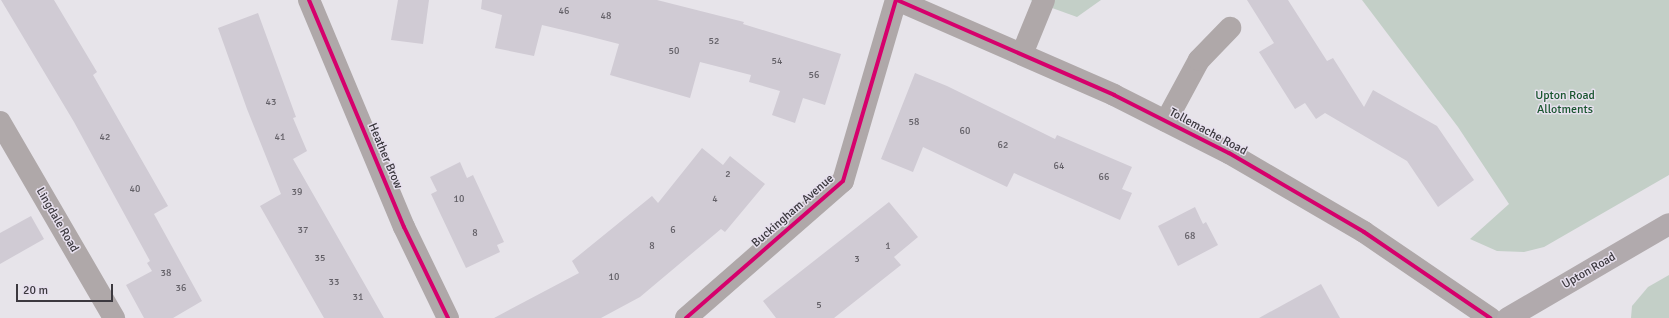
<!DOCTYPE html>
<html>
<head>
<meta charset="utf-8">
<style>
	body { margin:0 }
	#map { position:relative; width:1669px; height:318px; overflow:hidden; background:#e7e4ea; font-family:Signika,sans-serif }
	div>[style] { position:absolute }
	.green>* { inset:0; background:#c3cfc7 }
	.building>* { inset:0; background:#d0cbd4 }
	.minor>* { height:22px; margin:-11px; padding:0 11px; transform-origin:11px; border-radius:11px; background:#afa8a9 }
	.major>* { height:22px; margin:-11px; padding:0 11px; transform-origin:11px; border-radius:11px; background:#b1aaad }
	.cycleway>* { height:4px; margin:-2px; padding:0 2px; transform-origin:2px; border-radius:2px; background:#d6006c }
	span { translate:-50% -50%; white-space:nowrap; text-align:center; line-height:1.15; -webkit-text-stroke:3px #e7e0ee; paint-order:stroke }
	.number-label { font-size:10px; color:#636067 }
	.number-label span { -webkit-text-stroke-width:0 }
	.park-label { font-size:12px; color:#19552f }
	.street-label { font-size:12px; color:#3c393f }
	.scale { position:absolute; left:16px; top:284px; width:97px; height:18px; box-sizing:border-box; border:2px solid #3c393f; border-top:0; padding-left:5px; font-size:12px; line-height:14px; white-space:nowrap; color:#3c393f; -webkit-text-stroke:3px #e7e0ee; paint-order:stroke }
</style>
</head>
<body>
<div id="map">
	<div class="green">
		<i style="clip-path:polygon(1030px 0,1101px 0,1077px 17px)"></i>
		<i style="clip-path:polygon(1362px 0,1669px 0,1669px 175px,1544px 247px,1524px 252px,1497px 251px,1470px 239px,1509px 204px,1458px 127px)"></i>
		<i style="clip-path:polygon(1669px 275px,1669px 318px,1631px 318px,1632px 306px,1648px 287px)"></i>
	</div>
	<div class="building">
		<i style="clip-path:polygon(1px 0,54px 0,97px 72px,93px 75px,168px 206px,154px 214px,202px 301px,173px 318px,144px 318px,126px 285px,152px 271px,147px 263px,150px 261px,74px 122px)"></i>
		<i style="clip-path:polygon(398px 0,429px 0,423px 44px,391px 40px)"></i>
		<i style="clip-path:polygon(482px 0,657px 0,744px 22px,743px 24px,841px 54px,825px 105px,803px 98px,795px 123px,772px 115px,780px 91px,749px 82px,751px 75px,700px 62px,690px 98px,610px 75px,619px 44px,580px 34px,542px 25px,534px 56px,495px 48px,502px 15px,481px 9px)"></i>
		<i style="clip-path:polygon(1247px 0,1288px 0,1327px 61px,1333px 58px,1364px 107px,1373px 90px,1437px 126px,1474px 180px,1438px 207px,1407px 161px,1325px 113px,1316px 119px,1305px 103px,1295px 109px,1259px 52px,1274px 43px)"></i>
		<i style="clip-path:polygon(258px 13px,296px 117px,293px 118px,307px 151px,293px 159px,384px 318px,324px 318px,260px 206px,281px 194px,247px 109px,218px 28px)"></i>
		<i style="clip-path:polygon(915px 73px,947px 86px,1055px 139px,1057px 135px,1132px 167px,1122px 189px,1132px 193px,1120px 220px,1014px 173px,1007px 187px,923px 147px,913px 172px,881px 159px)"></i>
		<i style="clip-path:polygon(702px 148px,723px 165px,730px 156px,765px 184px,725px 232px,721px 229px,640px 297px,601px 318px,494px 318px,579px 273px,572px 261px,652px 196px,658px 203px)"></i>
		<i style="clip-path:polygon(460px 162px,467px 178px,473px 175px,504px 242px,497px 245px,500px 252px,466px 268px,431px 194px,437px 191px,430px 177px)"></i>
		<i style="clip-path:polygon(889px 202px,918px 237px,894px 257px,901px 265px,834px 318px,776px 318px,763px 301px)"></i>
		<i style="clip-path:polygon(1195px 207px,1203px 224px,1206px 222px,1218px 245px,1178px 266px,1158px 226px)"></i>
		<i style="clip-path:polygon(31px 216px,44px 239px,0 264px,0 233px)"></i>
		<i style="clip-path:polygon(1321px 284px,1340px 318px,1259px 318px)"></i>
	</div>
	<div class="minor">
		<i style="left:309px;top:0;width:246px;rotate:67.3deg"></i>
		<i style="left:404px;top:227px;width:101px;rotate:64.2deg"></i>
		<i style="left:897px;top:0;width:237px;rotate:23.6deg"></i>
		<i style="left:1114px;top:95px;width:129px;rotate:26.8deg"></i>
		<i style="left:1229px;top:153px;width:156px;rotate:30.3deg"></i>
		<i style="left:1364px;top:232px;width:153px;rotate:34.3deg"></i>
		<i style="left:1022px;top:54px;width:58px;rotate:-67.8deg"></i>
		<i style="left:1166px;top:121px;width:69px;rotate:-61.6deg"></i>
		<i style="left:1199px;top:60px;width:45px;rotate:-45.9deg"></i>
		<i style="left:0;top:122px;width:227px;rotate:59.8deg"></i>
		<i style="left:686px;top:318px;width:208px;rotate:-41.1deg"></i>
		<i style="left:843px;top:181px;width:189px;rotate:-73.7deg"></i>
	</div>
	<div class="major">
		<i style="left:1508px;top:318px;width:186px;rotate:-30.3deg"></i>
	</div>
	<div class="cycleway">
		<i style="left:309px;top:0;width:246px;rotate:67.3deg"></i>
		<i style="left:404px;top:227px;width:101px;rotate:64.2deg"></i>
		<i style="left:897px;top:0;width:237px;rotate:23.6deg"></i>
		<i style="left:1114px;top:95px;width:129px;rotate:26.8deg"></i>
		<i style="left:1229px;top:153px;width:156px;rotate:30.3deg"></i>
		<i style="left:1364px;top:232px;width:153px;rotate:34.3deg"></i>
		<i style="left:686px;top:318px;width:208px;rotate:-41.1deg"></i>
		<i style="left:843px;top:181px;width:189px;rotate:-73.7deg"></i>
	</div>
	<div class="number-label">
		<span style="left:564px;top:12px">46</span>
		<span style="left:606px;top:17px">48</span>
		<span style="left:714px;top:42px">52</span>
		<span style="left:674px;top:52px">50</span>
		<span style="left:777px;top:62px">54</span>
		<span style="left:814px;top:76px">56</span>
		<span style="left:271px;top:103px">43</span>
		<span style="left:914px;top:123px">58</span>
		<span style="left:965px;top:132px">60</span>
		<span style="left:105px;top:138px">42</span>
		<span style="left:280px;top:138px">41</span>
		<span style="left:1003px;top:146px">62</span>
		<span style="left:1059px;top:167px">64</span>
		<span style="left:728px;top:175px">2</span>
		<span style="left:1104px;top:178px">66</span>
		<span style="left:135px;top:190px">40</span>
		<span style="left:297px;top:193px">39</span>
		<span style="left:459px;top:200px">10</span>
		<span style="left:715px;top:200px">4</span>
		<span style="left:303px;top:231px">37</span>
		<span style="left:673px;top:231px">6</span>
		<span style="left:475px;top:234px">8</span>
		<span style="left:1190px;top:237px">68</span>
		<span style="left:652px;top:247px">8</span>
		<span style="left:888px;top:247px">1</span>
		<span style="left:320px;top:259px">35</span>
		<span style="left:857px;top:260px">3</span>
		<span style="left:166px;top:274px">38</span>
		<span style="left:614px;top:278px">10</span>
		<span style="left:334px;top:283px">33</span>
		<span style="left:181px;top:289px">36</span>
		<span style="left:358px;top:298px">31</span>
		<span style="left:819px;top:306px">5</span>
	</div>
	<div class="park-label">
		<span style="left:1565px;top:103px">Upton Road<br>Allotments</span>
	</div>
	<div class="street-label">
		<span style="left:1208px;top:132px;rotate:28deg">Tollemache Road</span>
		<span style="left:385px;top:156px;rotate:67deg">Heather Brow</span>
		<span style="left:793px;top:211px;rotate:-41deg">Buckingham Avenue</span>
		<span style="left:57px;top:220px;rotate:60deg">Lingdale Road</span>
		<span style="left:1589px;top:271px;rotate:-30deg">Upton Road</span>
	</div>
	<div class="scale">20 m</div>
</div>
</body>
</html>
